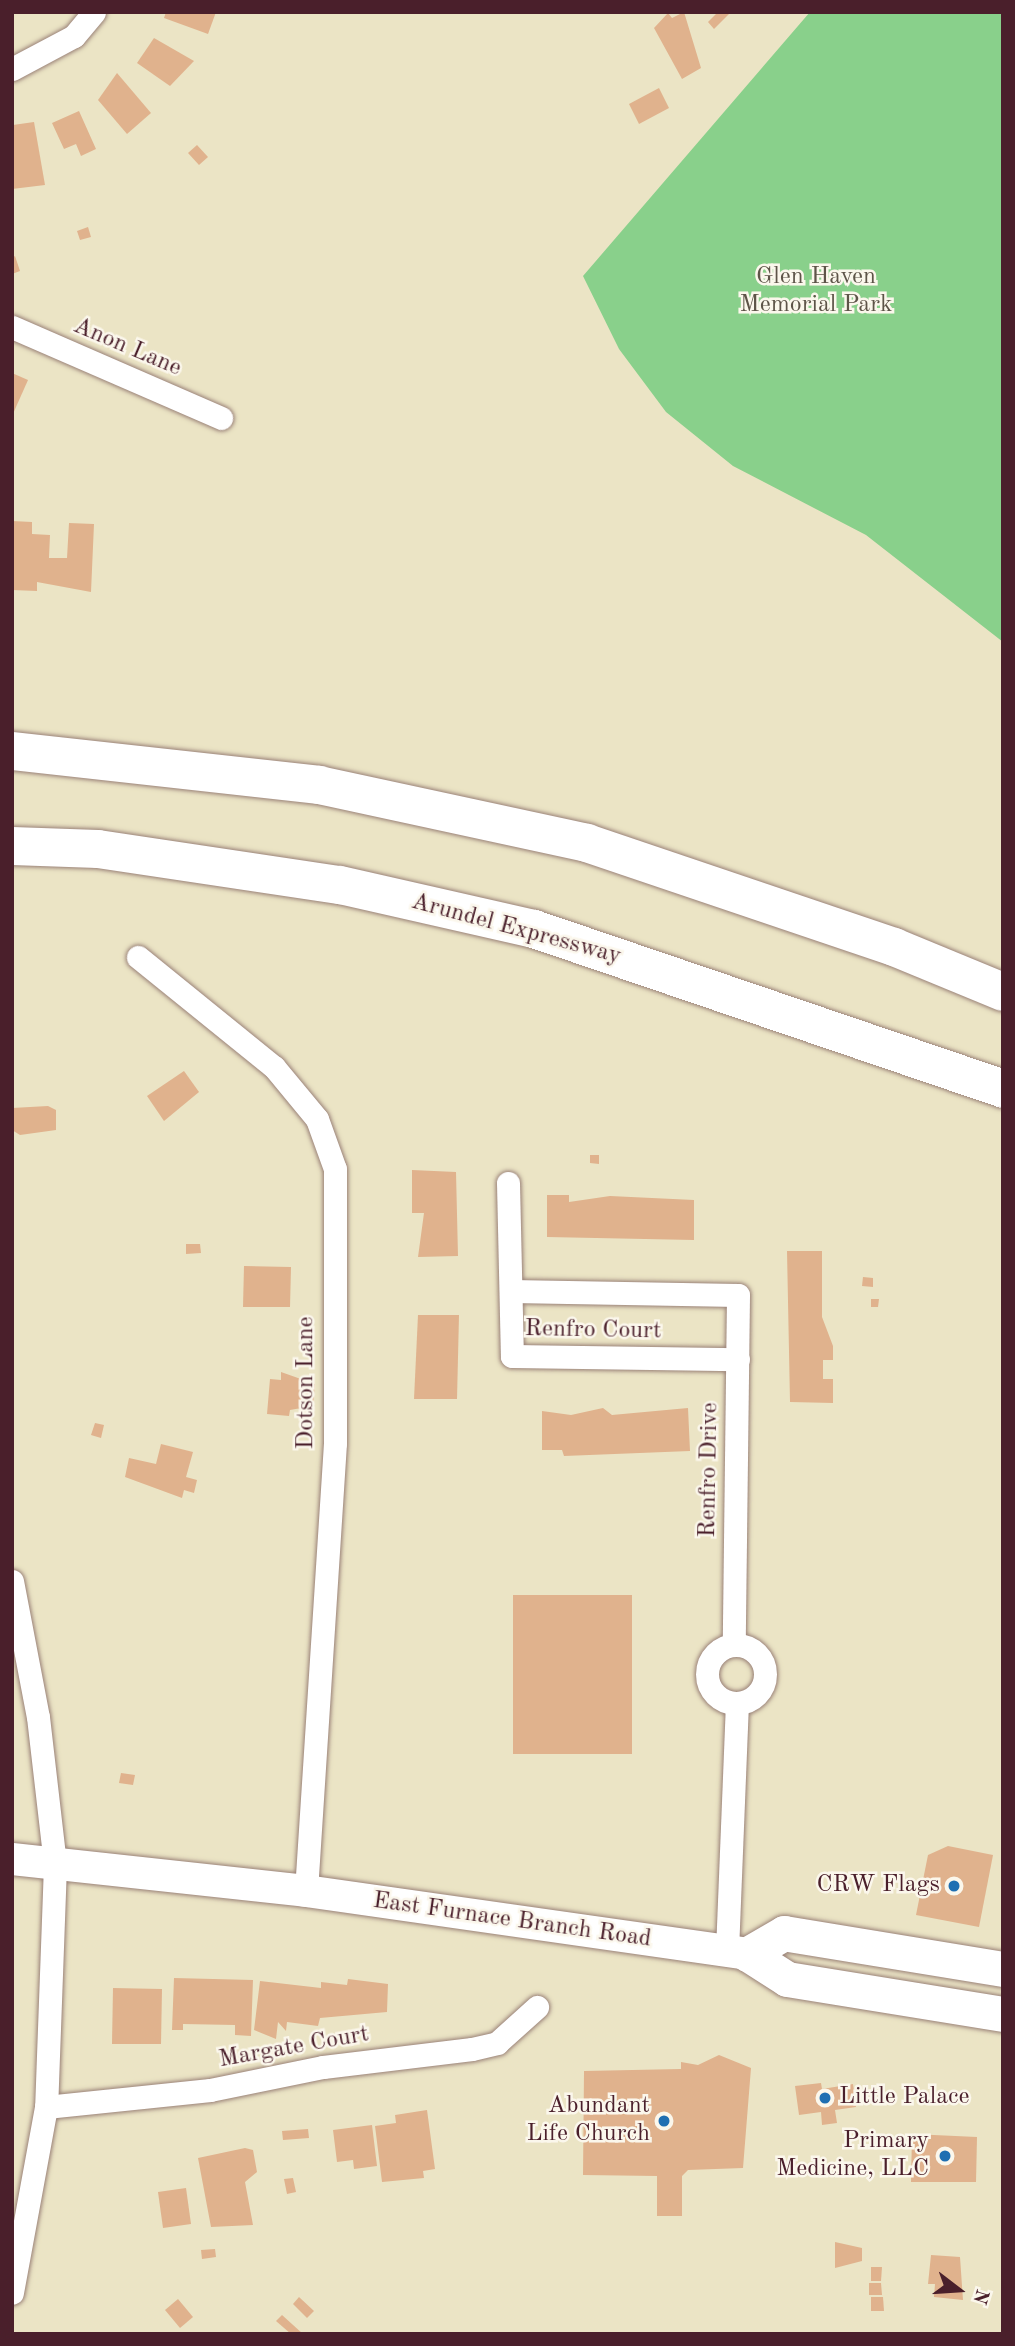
<!DOCTYPE html>
<html>
<head>
<meta charset="utf-8">
<style>
	body { margin:0 }
	#map { position:relative; width:1015px; height:2346px; overflow:hidden; background:#ebe4c5; font-family:"Old Standard TT",serif }
	div>[style] { position:absolute }
	.green>* { inset:0; background:#89d08b }
	.building>* { inset:0; background:#e0b28d }
	.roads { filter:drop-shadow(0 0 2px #9a8278) drop-shadow(0 0 2px #9a8278) }
	.minor>* { height:23px; margin:-11.5px; padding:0 11.5px; transform-origin:11.5px; border-radius:11.5px; background:#fff }
	.minor>.ring { margin:-11.5px; padding:0; box-sizing:content-box; background:none; border:23px solid #fff; border-radius:50% }
	.secondary>* { height:32px; margin:-16px; padding:0 16px; transform-origin:16px; border-radius:16px; background:#fff }
	.primary>* { height:35px; margin:-17.5px; padding:0 17.5px; transform-origin:17.5px; border-radius:17.5px; background:#fff }
	.motorway>* { height:38px; margin:-19px; padding:0 19px; transform-origin:19px; border-radius:19px; background:#fff }
	.dots>* { width:19px; height:19px; translate:-50% -50%; box-sizing:border-box; border:4px solid #fbf7ec; border-radius:50% }
	span { translate:-50% -50%; white-space:nowrap; text-align:center; line-height:1.15; -webkit-text-stroke:5px #fbf7ec; paint-order:stroke }
	.park-label { font-size:24px; color:#5d5448 }
	.street-label { font-size:24px; color:#4a1f2b }
	.poi-label { font-size:24px; color:#4a1f2b }
	.right { translate:-100% -50%; text-align:right }
	.left { translate:0 -50%; text-align:left }
	.frame { position:absolute; inset:0; border:14px solid #4a1f2b; pointer-events:none }
	.north { position:absolute; left:924px; top:2255px; width:70px; height:70px; -webkit-text-stroke:5px #fbf7ec; paint-order:stroke; rotate:107deg; font-size:19px; font-weight:700; line-height:28px; text-align:center; color:#4a1f2b }
	.north::after { content:''; display:block; margin:auto; width:24px; height:32px; background:#4a1f2b; clip-path:polygon(50% 0,100% 100%,50% 72%,0 100%) }
</style>
</head>
<body>
<div id="map">
	<div class="green">
		<i style="clip-path:polygon(810px 12px,1003px 12px,1003px 642px,866px 535px,733px 466px,666px 412px,619px 349px,583px 276px)"></i>
	</div>
	<div class="building">
		<i style="clip-path:polygon(166px 12px,216px 12px,208px 34px,164px 18px)"></i>
		<i style="clip-path:polygon(684px 12px,701px 68px,682px 79px,654px 28px,668px 13px,672px 18px)"></i>
		<i style="clip-path:polygon(718px 12px,729px 14px,714px 29px,708px 22px)"></i>
		<i style="clip-path:polygon(154px 38px,194px 61px,170px 86px,137px 63px)"></i>
		<i style="clip-path:polygon(117px 73px,151px 113px,127px 134px,98px 100px)"></i>
		<i style="clip-path:polygon(659px 88px,669px 108px,639px 124px,629px 104px)"></i>
		<i style="clip-path:polygon(79px 111px,96px 149px,81px 156px,76px 144px,64px 149px,52px 123px)"></i>
		<i style="clip-path:polygon(34px 122px,45px 185px,12px 189px,13px 125px)"></i>
		<i style="clip-path:polygon(197px 145px,208px 157px,199px 165px,188px 153px)"></i>
		<i style="clip-path:polygon(88px 227px,91px 237px,80px 240px,77px 231px)"></i>
		<i style="clip-path:polygon(15px 256px,20px 271px,12px 274px,12px 258px)"></i>
		<i style="clip-path:polygon(12px 373px,28px 380px,12px 416px)"></i>
		<i style="clip-path:polygon(12px 521px,32px 522px,32px 534px,50px 535px,49px 558px,67px 558px,69px 523px,94px 524px,91px 592px,37px 582px,37px 591px,12px 590px)"></i>
		<i style="clip-path:polygon(184px 1071px,199px 1092px,164px 1121px,147px 1096px)"></i>
		<i style="clip-path:polygon(48px 1106px,56px 1110px,56px 1130px,20px 1135px,12px 1130px,12px 1108px)"></i>
		<i style="clip-path:polygon(590px 1155px,599px 1155px,599px 1164px,590px 1163px)"></i>
		<i style="clip-path:polygon(412px 1170px,456px 1172px,458px 1256px,418px 1257px,424px 1213px,412px 1213px)"></i>
		<i style="clip-path:polygon(547px 1195px,569px 1195px,569px 1202px,610px 1196px,694px 1200px,694px 1240px,547px 1237px)"></i>
		<i style="clip-path:polygon(186px 1244px,200px 1244px,201px 1253px,186px 1254px)"></i>
		<i style="clip-path:polygon(787px 1251px,822px 1251px,822px 1317px,833px 1346px,833px 1360px,823px 1360px,823px 1379px,833px 1379px,833px 1403px,790px 1402px)"></i>
		<i style="clip-path:polygon(244px 1266px,291px 1267px,290px 1307px,243px 1307px)"></i>
		<i style="clip-path:polygon(863px 1277px,873px 1278px,873px 1287px,862px 1286px)"></i>
		<i style="clip-path:polygon(871px 1299px,879px 1299px,878px 1307px,871px 1307px)"></i>
		<i style="clip-path:polygon(418px 1315px,459px 1315px,457px 1399px,414px 1399px)"></i>
		<i style="clip-path:polygon(281px 1372px,315px 1384px,313px 1406px,290px 1410px,289px 1416px,267px 1414px,270px 1379px,281px 1380px)"></i>
		<i style="clip-path:polygon(603px 1408px,612px 1415px,688px 1408px,690px 1451px,564px 1456px,562px 1450px,542px 1450px,542px 1411px,571px 1415px)"></i>
		<i style="clip-path:polygon(95px 1423px,104px 1425px,101px 1438px,91px 1435px)"></i>
		<i style="clip-path:polygon(161px 1444px,193px 1452px,186px 1477px,197px 1480px,194px 1493px,184px 1490px,182px 1498px,125px 1477px,129px 1458px,156px 1464px)"></i>
		<i style="clip-path:polygon(513px 1595px,632px 1595px,632px 1754px,513px 1754px)"></i>
		<i style="clip-path:polygon(121px 1773px,135px 1775px,133px 1785px,119px 1783px)"></i>
		<i style="clip-path:polygon(948px 1846px,993px 1855px,979px 1927px,916px 1915px,928px 1855px)"></i>
		<i style="clip-path:polygon(174px 1978px,253px 1980px,251px 2036px,235px 2035px,235px 2025px,183px 2024px,183px 2030px,172px 2030px)"></i>
		<i style="clip-path:polygon(348px 1979px,388px 1984px,387px 2012px,320px 2018px,318px 2026px,287px 2022px,286px 2031px,278px 2022px,276px 2039px,254px 2030px,260px 1981px,321px 1988px,321px 1982px,347px 1985px)"></i>
		<i style="clip-path:polygon(113px 1988px,162px 1989px,161px 2044px,112px 2044px)"></i>
		<i style="clip-path:polygon(719px 2055px,751px 2068px,743px 2168px,688px 2170px,682px 2176px,682px 2216px,657px 2216px,657px 2176px,583px 2175px,584px 2071px,681px 2069px,681px 2062px,698px 2065px)"></i>
		<i style="clip-path:polygon(821px 2083px,822px 2089px,853px 2084px,856px 2107px,835px 2110px,837px 2123px,822px 2125px,821px 2112px,799px 2115px,795px 2086px)"></i>
		<i style="clip-path:polygon(427px 2110px,435px 2169px,423px 2171px,424px 2178px,382px 2182px,375px 2126px,396px 2123px,395px 2115px)"></i>
		<i style="clip-path:polygon(372px 2125px,377px 2166px,354px 2169px,353px 2160px,337px 2162px,333px 2130px)"></i>
		<i style="clip-path:polygon(308px 2129px,309px 2138px,283px 2140px,282px 2131px)"></i>
		<i style="clip-path:polygon(912px 2134px,977px 2137px,976px 2182px,911px 2182px)"></i>
		<i style="clip-path:polygon(245px 2148px,253px 2150px,257px 2172px,245px 2182px,253px 2225px,211px 2227px,198px 2158px)"></i>
		<i style="clip-path:polygon(293px 2178px,296px 2192px,287px 2194px,284px 2179px)"></i>
		<i style="clip-path:polygon(186px 2188px,191px 2224px,163px 2228px,158px 2192px)"></i>
		<i style="clip-path:polygon(835px 2242px,862px 2248px,862px 2261px,835px 2268px)"></i>
		<i style="clip-path:polygon(215px 2249px,216px 2257px,202px 2259px,201px 2250px)"></i>
		<i style="clip-path:polygon(931px 2255px,960px 2257px,963px 2300px,934px 2297px,935px 2284px,928px 2284px)"></i>
		<i style="clip-path:polygon(871px 2267px,882px 2267px,881px 2281px,871px 2281px)"></i>
		<i style="clip-path:polygon(869px 2283px,881px 2283px,882px 2295px,869px 2295px)"></i>
		<i style="clip-path:polygon(299px 2297px,314px 2311px,307px 2318px,293px 2304px)"></i>
		<i style="clip-path:polygon(871px 2297px,883px 2297px,884px 2311px,871px 2311px)"></i>
		<i style="clip-path:polygon(178px 2299px,193px 2317px,180px 2328px,165px 2310px)"></i>
		<i style="clip-path:polygon(282px 2315px,303px 2334px,291px 2334px,276px 2321px)"></i>
	</div>
	<div class="roads">
		<div class="minor">
			<i style="left:12px;top:69px;width:70px;rotate:-28deg"></i>
			<i style="left:74px;top:36px;width:31px;rotate:-50deg"></i>
			<i style="left:12px;top:327px;width:228px;rotate:23.5deg"></i>
			<i style="left:138px;top:957px;width:175px;rotate:39deg"></i>
			<i style="left:274px;top:1067px;width:67px;rotate:50.4deg"></i>
			<i style="left:317px;top:1119px;width:53px;rotate:70.2deg"></i>
			<i style="left:335px;top:1169px;width:274px;rotate:90deg"></i>
			<i style="left:335px;top:1443px;width:449px;rotate:93.7deg"></i>
			<i style="left:508px;top:1183px;width:173px;rotate:88.7deg"></i>
			<i style="left:512px;top:1356px;width:226px;rotate:0.8deg"></i>
			<i style="left:511px;top:1291px;width:227px;rotate:1deg"></i>
			<i style="left:738px;top:1295px;width:350px;rotate:90.7deg"></i>
			<i style="left:12px;top:1581px;width:138px;rotate:79.2deg"></i>
			<i style="left:38px;top:1717px;width:149px;rotate:83.4deg"></i>
			<i style="left:55px;top:1865px;width:242px;rotate:92.1deg"></i>
			<i style="left:46px;top:2107px;width:189px;rotate:100.4deg"></i>
			<i class="ring" style="left:707px;top:1645px;width:35px;height:35px"></i>
			<i style="left:727px;top:1951px;width:247px;rotate:-87.7deg"></i>
			<i style="left:46px;top:2107px;width:165px;rotate:-5.9deg"></i>
			<i style="left:210px;top:2090px;width:115px;rotate:-11.5deg"></i>
			<i style="left:323px;top:2067px;width:150px;rotate:-6.9deg"></i>
			<i style="left:472px;top:2049px;width:26px;rotate:-13deg"></i>
			<i style="left:497px;top:2043px;width:54px;rotate:-42deg"></i>
		</div>
		<div class="secondary">
			<i style="left:12px;top:1859px;width:296px;rotate:6.2deg"></i>
			<i style="left:306px;top:1891px;width:446px;rotate:8.1deg"></i>
		</div>
		<div class="primary">
			<i style="left:1003px;top:1969px;width:222px;rotate:-170.7deg"></i>
			<i style="left:784px;top:1933px;width:42px;rotate:149.7deg"></i>
			<i style="left:748px;top:1954px;width:46px;rotate:32.7deg"></i>
			<i style="left:787px;top:1979px;width:219px;rotate:9.2deg"></i>
		</div>
		<div class="motorway">
			<i style="left:12px;top:751px;width:309px;rotate:6.3deg"></i>
			<i style="left:319px;top:785px;width:274px;rotate:12.2deg"></i>
			<i style="left:587px;top:843px;width:324px;rotate:18.7deg"></i>
			<i style="left:894px;top:947px;width:118px;rotate:22.4deg"></i>
			<i style="left:12px;top:846px;width:86px;rotate:2deg"></i>
			<i style="left:98px;top:849px;width:245px;rotate:8.5deg"></i>
			<i style="left:340px;top:885px;width:199px;rotate:12.8deg"></i>
			<i style="left:534px;top:929px;width:496px;rotate:18.8deg"></i>
		</div>
	</div>
	<div class="dots">
		<i style="left:954px;top:1886px;background:#1f6fb2"></i>
		<i style="left:825px;top:2098px;background:#1f6fb2"></i>
		<i style="left:664px;top:2121px;background:#1f6fb2"></i>
		<i style="left:945px;top:2156px;background:#1f6fb2"></i>
	</div>
	<div class="park-label">
		<span style="left:816px;top:292px">Glen Haven<br>Memorial Park</span>
	</div>
	<div class="street-label">
		<span style="left:127px;top:348px;rotate:23deg">Anon Lane</span>
		<span style="left:516px;top:930px;rotate:15deg">Arundel Expressway</span>
		<span style="left:593px;top:1331px;rotate:1deg">Renfro Court</span>
		<span style="left:307px;top:1383px;rotate:-90deg">Dotson Lane</span>
		<span style="left:710px;top:1470px;rotate:-89deg">Renfro Drive</span>
		<span style="left:512px;top:1921px;rotate:8deg">East Furnace Branch Road</span>
		<span style="left:294px;top:2048px;rotate:-10deg">Margate Court</span>
	</div>
	<div class="poi-label">
		<span class="right" style="left:940px;top:1886px">CRW Flags</span>
		<span class="left" style="left:839px;top:2098px">Little Palace</span>
		<span class="right" style="left:650px;top:2121px">Abundant<br>Life Church</span>
		<span class="right" style="left:929px;top:2156px">Primary<br>Medicine, LLC</span>
	</div>
	<div class="frame"></div>
	<div class="north">N</div>
</div>
</body>
</html>
